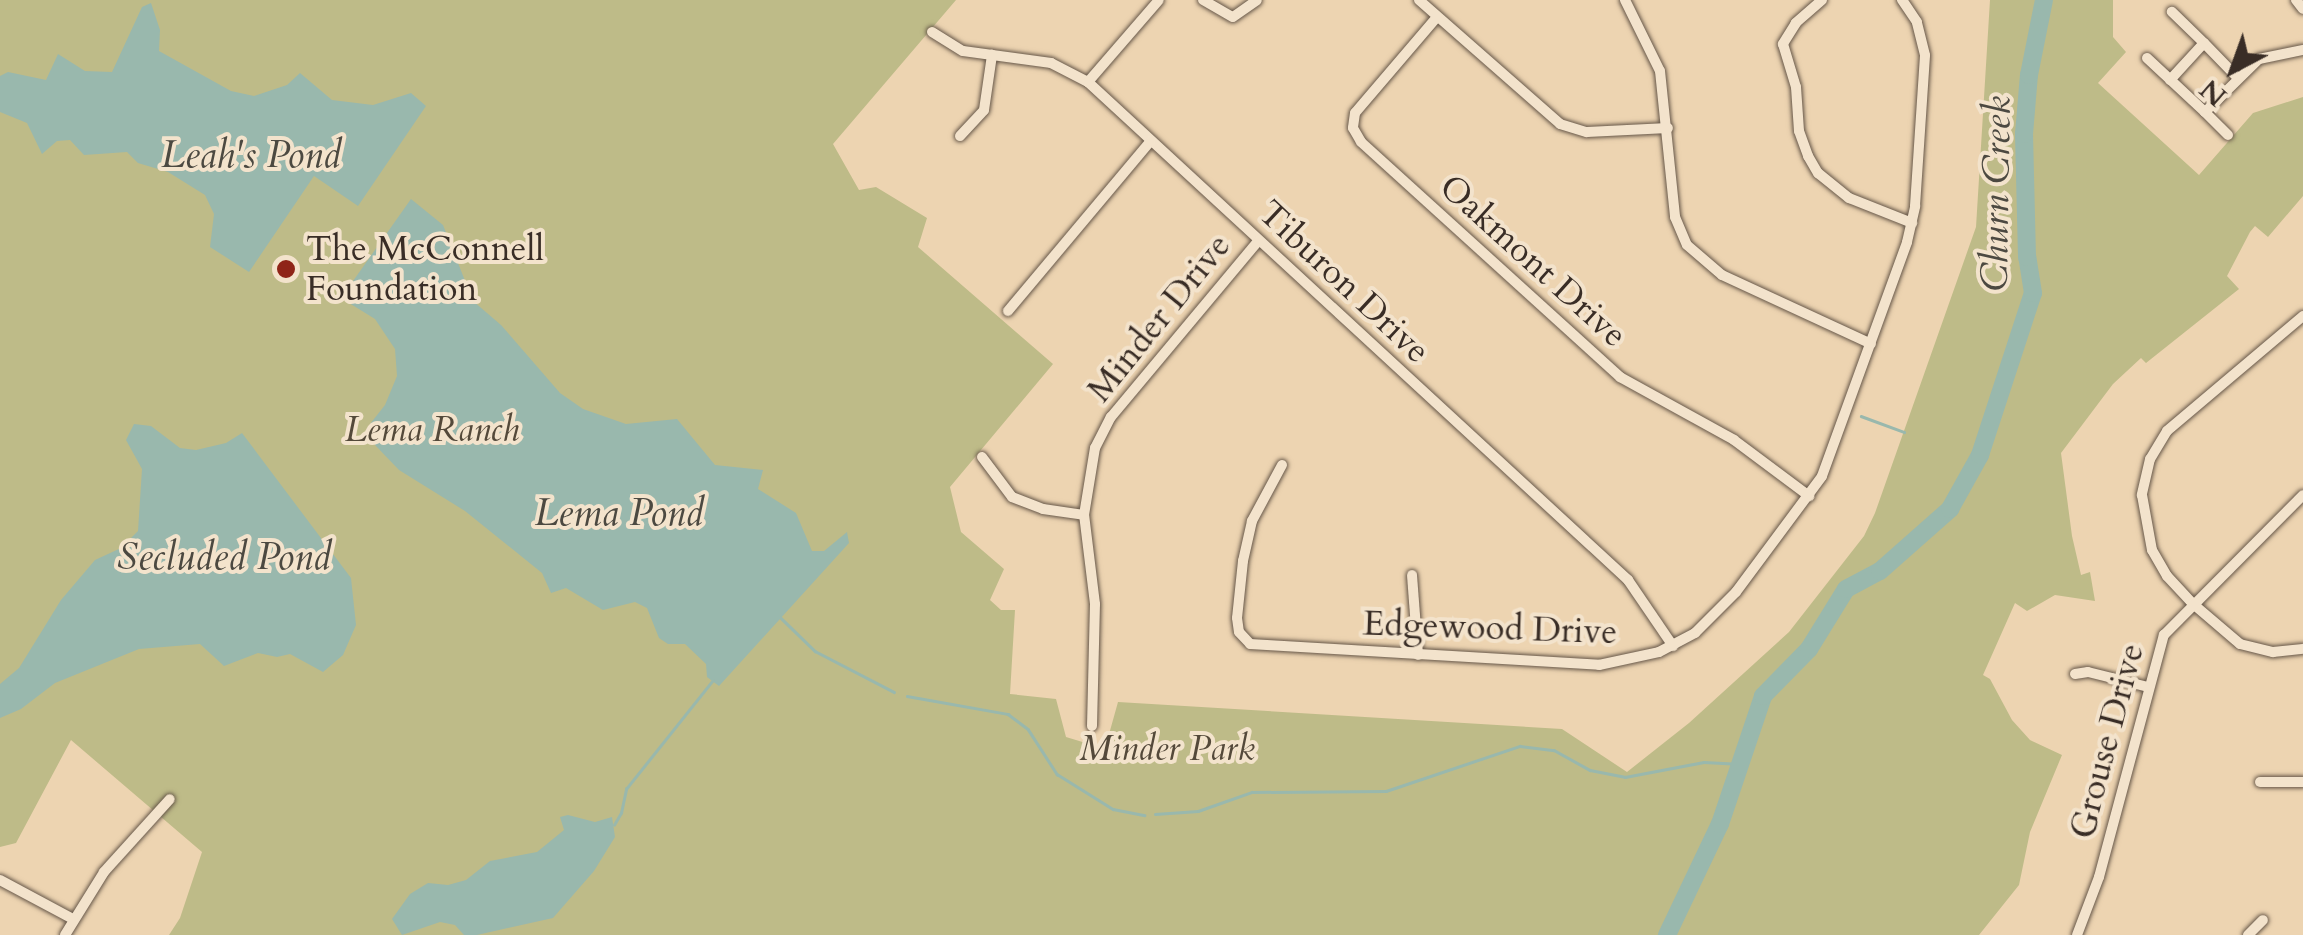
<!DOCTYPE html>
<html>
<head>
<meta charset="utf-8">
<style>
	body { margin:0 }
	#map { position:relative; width:2303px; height:935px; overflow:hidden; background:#edd4b1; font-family:Cardo,serif }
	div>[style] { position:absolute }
	.green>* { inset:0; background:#bebb88 }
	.water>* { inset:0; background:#99b8ad }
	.stream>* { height:2.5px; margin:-1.25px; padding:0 1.25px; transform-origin:1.25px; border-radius:1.25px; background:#99b8ad }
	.river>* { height:18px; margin:-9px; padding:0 9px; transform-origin:9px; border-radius:9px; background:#99b8ad }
	.roads { filter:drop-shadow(0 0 2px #665749) drop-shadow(0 0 2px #665749) }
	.minor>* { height:10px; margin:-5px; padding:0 5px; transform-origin:5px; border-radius:5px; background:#f3e3cc }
	.dots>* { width:28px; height:28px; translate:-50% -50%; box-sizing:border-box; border:5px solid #f3e3cc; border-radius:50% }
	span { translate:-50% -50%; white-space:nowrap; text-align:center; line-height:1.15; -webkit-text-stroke:8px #f3e3cc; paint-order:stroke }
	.poi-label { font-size:35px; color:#392d26 }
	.left { translate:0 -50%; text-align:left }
	.street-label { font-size:35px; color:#392d26 }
	.park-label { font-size:35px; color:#54493a; font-style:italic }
	.water-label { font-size:38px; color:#4c4941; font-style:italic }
	.north { position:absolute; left:2183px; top:20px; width:100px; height:100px; -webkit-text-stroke:8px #f3e3cc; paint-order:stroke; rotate:221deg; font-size:28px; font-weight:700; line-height:40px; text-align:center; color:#392d26 }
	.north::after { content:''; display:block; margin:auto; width:35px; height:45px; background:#392d26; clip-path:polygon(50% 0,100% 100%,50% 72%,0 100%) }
</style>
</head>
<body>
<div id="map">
	<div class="green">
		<i style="clip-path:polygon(0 0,956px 0,833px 144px,859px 190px,876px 187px,927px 218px,918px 247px,1053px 364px,950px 487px,961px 532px,1004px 569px,990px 600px,1001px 610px,1015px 610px,1010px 694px,1056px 699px,1066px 737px,1099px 747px,1106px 745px,1118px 702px,1562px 729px,1627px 772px,1689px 723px,1789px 632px,1864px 536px,1875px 513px,1976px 227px,1990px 0,2113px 0,2113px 37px,2126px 52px,2098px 83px,2199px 175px,2253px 113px,2303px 97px,2303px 196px,2268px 237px,2255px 226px,2250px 232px,2227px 276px,2239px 289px,2146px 363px,2141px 358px,2113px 384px,2061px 453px,2072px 536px,2081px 575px,2090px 572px,2095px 601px,2055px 595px,2027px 611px,2015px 603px,1983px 675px,1990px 679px,2012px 720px,2030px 740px,2062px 755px,2030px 832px,2019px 885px,1979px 935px,169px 935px,180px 918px,202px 852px,71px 740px,16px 843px,0 847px)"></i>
	</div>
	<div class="water">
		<i style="clip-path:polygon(151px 3px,160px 30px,159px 51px,231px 91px,254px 96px,287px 85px,300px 73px,332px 100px,373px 105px,411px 93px,426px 106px,358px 206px,314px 176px,249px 272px,210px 247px,214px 214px,205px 195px,168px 172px,138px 163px,127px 152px,84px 155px,70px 140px,57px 141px,42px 154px,27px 123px,0 112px,0 76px,8px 72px,46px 80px,58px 54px,85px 71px,112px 72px,142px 7px)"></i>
		<i style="clip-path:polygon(411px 199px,443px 225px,473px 301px,501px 325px,560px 393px,583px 409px,626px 424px,677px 419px,715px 465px,763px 470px,758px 489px,796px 513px,812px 551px,824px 551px,847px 532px,849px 543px,719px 686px,707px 677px,706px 664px,685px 644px,668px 644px,659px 638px,647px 608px,635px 602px,603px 610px,566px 588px,551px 593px,542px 573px,465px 511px,399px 470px,375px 445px,370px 424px,385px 405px,397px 376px,395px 349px,375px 319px,341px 298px)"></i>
		<i style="clip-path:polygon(134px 424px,151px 426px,180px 448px,196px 450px,226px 443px,242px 433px,351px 578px,356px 625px,343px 655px,323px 672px,290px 654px,277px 657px,258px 653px,224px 666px,200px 644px,139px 649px,55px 683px,21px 709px,0 718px,0 684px,19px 668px,61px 600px,95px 560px,121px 548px,138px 531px,142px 469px,126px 440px)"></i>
		<i style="clip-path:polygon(568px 815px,595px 822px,612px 817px,615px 837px,594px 871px,553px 918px,477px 935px,464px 935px,455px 925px,440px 922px,402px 935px,392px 919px,410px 894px,428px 883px,448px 885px,466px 880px,490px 861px,537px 852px,564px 830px,560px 817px)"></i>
	</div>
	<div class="stream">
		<i style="left:1861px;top:416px;width:46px;rotate:20.4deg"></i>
		<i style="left:780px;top:617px;width:49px;rotate:44.2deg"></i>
		<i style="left:815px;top:651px;width:89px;rotate:27.4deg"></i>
		<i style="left:907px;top:696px;width:103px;rotate:10.1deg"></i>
		<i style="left:1008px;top:714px;width:25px;rotate:37deg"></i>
		<i style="left:1028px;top:729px;width:54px;rotate:57.2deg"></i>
		<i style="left:1057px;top:774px;width:66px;rotate:32deg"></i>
		<i style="left:1113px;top:809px;width:32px;rotate:11deg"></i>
		<i style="left:1155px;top:814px;width:43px;rotate:-4deg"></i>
		<i style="left:1198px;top:811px;width:57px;rotate:-19.4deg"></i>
		<i style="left:1252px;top:792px;width:134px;rotate:-0.4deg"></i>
		<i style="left:1386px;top:791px;width:141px;rotate:-18.6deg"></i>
		<i style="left:1520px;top:746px;width:34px;rotate:7deg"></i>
		<i style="left:1554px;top:750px;width:41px;rotate:29.1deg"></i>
		<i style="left:1590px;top:770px;width:36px;rotate:11deg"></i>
		<i style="left:1625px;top:777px;width:80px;rotate:-10.8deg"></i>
		<i style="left:1704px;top:762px;width:37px;rotate:3deg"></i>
		<i style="left:614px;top:825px;width:14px;rotate:-60deg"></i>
		<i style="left:621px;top:813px;width:25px;rotate:-78deg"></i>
		<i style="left:626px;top:789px;width:139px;rotate:-51.4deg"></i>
	</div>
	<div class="river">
		<i style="left:1667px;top:935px;width:123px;rotate:-64.5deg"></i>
		<i style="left:1720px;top:824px;width:135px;rotate:-71.4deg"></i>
		<i style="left:1763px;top:696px;width:66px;rotate:-45.6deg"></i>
		<i style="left:1809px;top:649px;width:70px;rotate:-58.3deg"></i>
		<i style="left:1846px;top:589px;width:38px;rotate:-28deg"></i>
		<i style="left:1880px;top:571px;width:94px;rotate:-41.5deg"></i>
		<i style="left:1950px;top:509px;width:62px;rotate:-60.9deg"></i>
		<i style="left:1980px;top:455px;width:170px;rotate:-71.9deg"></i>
		<i style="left:2033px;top:293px;width:36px;rotate:-99deg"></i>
		<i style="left:2027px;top:257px;width:123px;rotate:-91.4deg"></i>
		<i style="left:2024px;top:134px;width:59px;rotate:-85.2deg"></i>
		<i style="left:2029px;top:75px;width:76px;rotate:-78.7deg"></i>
	</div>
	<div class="roads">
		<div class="minor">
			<i style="left:1203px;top:0;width:34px;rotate:30deg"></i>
			<i style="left:1233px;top:17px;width:29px;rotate:-35deg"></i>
			<i style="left:1419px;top:0;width:188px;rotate:41.3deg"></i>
			<i style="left:1560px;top:124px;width:28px;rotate:17deg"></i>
			<i style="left:1587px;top:132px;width:81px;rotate:-2.8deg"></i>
			<i style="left:1625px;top:0;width:79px;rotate:63.8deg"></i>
			<i style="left:1660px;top:71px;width:147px;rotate:84.1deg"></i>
			<i style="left:1675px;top:217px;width:30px;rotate:67deg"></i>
			<i style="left:1687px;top:245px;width:46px;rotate:40.6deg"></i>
			<i style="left:1722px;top:275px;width:164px;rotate:24.8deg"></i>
			<i style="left:1822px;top:0;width:35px;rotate:139deg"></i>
			<i style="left:1796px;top:23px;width:25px;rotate:122deg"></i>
			<i style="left:1783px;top:44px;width:45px;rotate:73.2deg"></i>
			<i style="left:1796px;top:87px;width:44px;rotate:86.1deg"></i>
			<i style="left:1799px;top:131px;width:27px;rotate:70deg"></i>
			<i style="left:1808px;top:156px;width:20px;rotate:60deg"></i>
			<i style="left:1818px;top:173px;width:40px;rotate:39deg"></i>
			<i style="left:1849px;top:198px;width:68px;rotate:21.6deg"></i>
			<i style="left:2296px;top:0;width:11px;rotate:52deg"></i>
			<i style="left:1437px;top:17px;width:126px;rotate:130.5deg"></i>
			<i style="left:1355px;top:113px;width:15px;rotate:98deg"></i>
			<i style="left:1353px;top:128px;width:16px;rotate:60deg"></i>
			<i style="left:1361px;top:142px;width:350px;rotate:42.2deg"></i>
			<i style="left:1620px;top:377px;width:130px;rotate:28.9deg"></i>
			<i style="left:1734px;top:440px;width:94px;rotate:36.7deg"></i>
			<i style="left:932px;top:32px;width:36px;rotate:32deg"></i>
			<i style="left:963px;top:51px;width:89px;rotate:7.8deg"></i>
			<i style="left:1051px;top:63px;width:42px;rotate:27.2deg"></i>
			<i style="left:1088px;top:82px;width:735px;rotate:42.68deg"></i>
			<i style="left:1628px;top:580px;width:80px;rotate:55.7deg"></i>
			<i style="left:2204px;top:43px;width:47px;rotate:45.9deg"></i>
			<i style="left:2147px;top:58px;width:79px;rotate:43deg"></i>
			<i style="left:2170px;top:80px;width:50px;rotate:-47.4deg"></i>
			<i style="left:2204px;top:43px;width:45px;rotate:-135.9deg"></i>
			<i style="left:1088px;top:82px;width:108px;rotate:-49.1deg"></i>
			<i style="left:2228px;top:135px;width:33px;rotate:-135deg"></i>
			<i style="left:2205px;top:112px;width:76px;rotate:-44.5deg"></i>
			<i style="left:2259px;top:59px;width:45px;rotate:-11.6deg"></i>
			<i style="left:960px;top:136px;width:35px;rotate:-47deg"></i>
			<i style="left:984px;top:110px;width:56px;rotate:-81.7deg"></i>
			<i style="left:1008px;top:311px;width:221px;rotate:-50deg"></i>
			<i style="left:2303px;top:316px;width:178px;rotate:139.8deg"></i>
			<i style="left:2167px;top:431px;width:33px;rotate:121deg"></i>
			<i style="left:2150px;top:459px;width:37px;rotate:103deg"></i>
			<i style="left:2142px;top:495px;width:56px;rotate:79.7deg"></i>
			<i style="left:2152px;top:550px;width:30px;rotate:60deg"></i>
			<i style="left:2167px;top:576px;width:37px;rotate:47deg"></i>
			<i style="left:2192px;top:603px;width:63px;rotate:40.5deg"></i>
			<i style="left:2240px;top:644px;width:34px;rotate:14deg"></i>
			<i style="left:2273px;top:652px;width:30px;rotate:-6deg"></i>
			<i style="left:982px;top:457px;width:50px;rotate:53.1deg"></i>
			<i style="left:1012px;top:497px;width:33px;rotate:21deg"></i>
			<i style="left:1043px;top:509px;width:41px;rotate:8.3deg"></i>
			<i style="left:1282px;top:465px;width:64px;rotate:118.2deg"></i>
			<i style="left:1252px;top:521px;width:41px;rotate:102.7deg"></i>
			<i style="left:1243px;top:561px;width:57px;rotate:96deg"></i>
			<i style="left:1237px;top:618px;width:14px;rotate:82deg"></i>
			<i style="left:1239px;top:632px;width:16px;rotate:47deg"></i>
			<i style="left:1250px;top:644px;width:350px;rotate:3.4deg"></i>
			<i style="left:1599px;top:665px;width:61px;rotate:-12.2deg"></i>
			<i style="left:1659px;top:652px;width:41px;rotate:-27.8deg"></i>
			<i style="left:1695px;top:633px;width:58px;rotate:-45deg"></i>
			<i style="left:1736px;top:592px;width:144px;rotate:-53.4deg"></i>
			<i style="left:1822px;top:476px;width:249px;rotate:-70deg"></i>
			<i style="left:1907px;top:242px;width:37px;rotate:-77deg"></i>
			<i style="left:1915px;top:206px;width:151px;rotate:-86.2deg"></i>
			<i style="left:1925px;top:55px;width:34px;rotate:-104deg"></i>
			<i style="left:1917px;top:22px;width:27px;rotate:-124deg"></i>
			<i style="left:1412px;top:575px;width:80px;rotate:85.7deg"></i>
			<i style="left:2075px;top:674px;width:13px;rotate:-9deg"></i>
			<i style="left:2088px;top:672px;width:62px;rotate:14deg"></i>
			<i style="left:1092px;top:726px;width:122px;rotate:-88.6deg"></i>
			<i style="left:1095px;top:604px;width:90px;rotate:-97deg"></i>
			<i style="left:1084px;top:515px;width:68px;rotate:-80.7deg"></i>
			<i style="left:1095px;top:448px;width:35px;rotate:-63deg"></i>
			<i style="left:1111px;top:417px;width:229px;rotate:-50.1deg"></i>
			<i style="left:2260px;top:782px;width:43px"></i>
			<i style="left:0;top:880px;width:83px;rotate:28.1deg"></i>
			<i style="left:65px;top:935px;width:74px;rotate:-58.2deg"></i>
			<i style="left:104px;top:872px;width:98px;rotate:-47.9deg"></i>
			<i style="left:2077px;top:935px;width:62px;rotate:-69.2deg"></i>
			<i style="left:2099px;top:877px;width:251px;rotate:-75deg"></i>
			<i style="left:2164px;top:635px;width:197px;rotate:-45.2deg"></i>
			<i style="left:2248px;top:935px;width:21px;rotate:-45deg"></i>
		</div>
	</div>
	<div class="dots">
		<i style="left:286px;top:269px;background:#8f2418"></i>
	</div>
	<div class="poi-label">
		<span class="left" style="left:306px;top:269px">The McConnell<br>Foundation</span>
	</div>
	<div class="street-label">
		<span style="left:1533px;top:261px;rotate:42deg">Oakmont Drive</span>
		<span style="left:1344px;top:282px;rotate:43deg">Tiburon Drive</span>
		<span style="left:1159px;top:318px;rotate:-51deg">Minder Drive</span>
		<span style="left:1490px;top:628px;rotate:2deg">Edgewood Drive</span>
		<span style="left:2107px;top:741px;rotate:-75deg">Grouse Drive</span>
	</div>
	<div class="park-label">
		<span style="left:432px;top:430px">Lema Ranch</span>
		<span style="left:1167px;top:749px">Minder Park</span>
	</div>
	<div class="water-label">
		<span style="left:251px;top:156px">Leah's Pond</span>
		<span style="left:1997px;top:194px;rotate:-89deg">Churn Creek</span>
		<span style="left:619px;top:514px">Lema Pond</span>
		<span style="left:224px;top:558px">Secluded Pond</span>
	</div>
	<div class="north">N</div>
</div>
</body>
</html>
